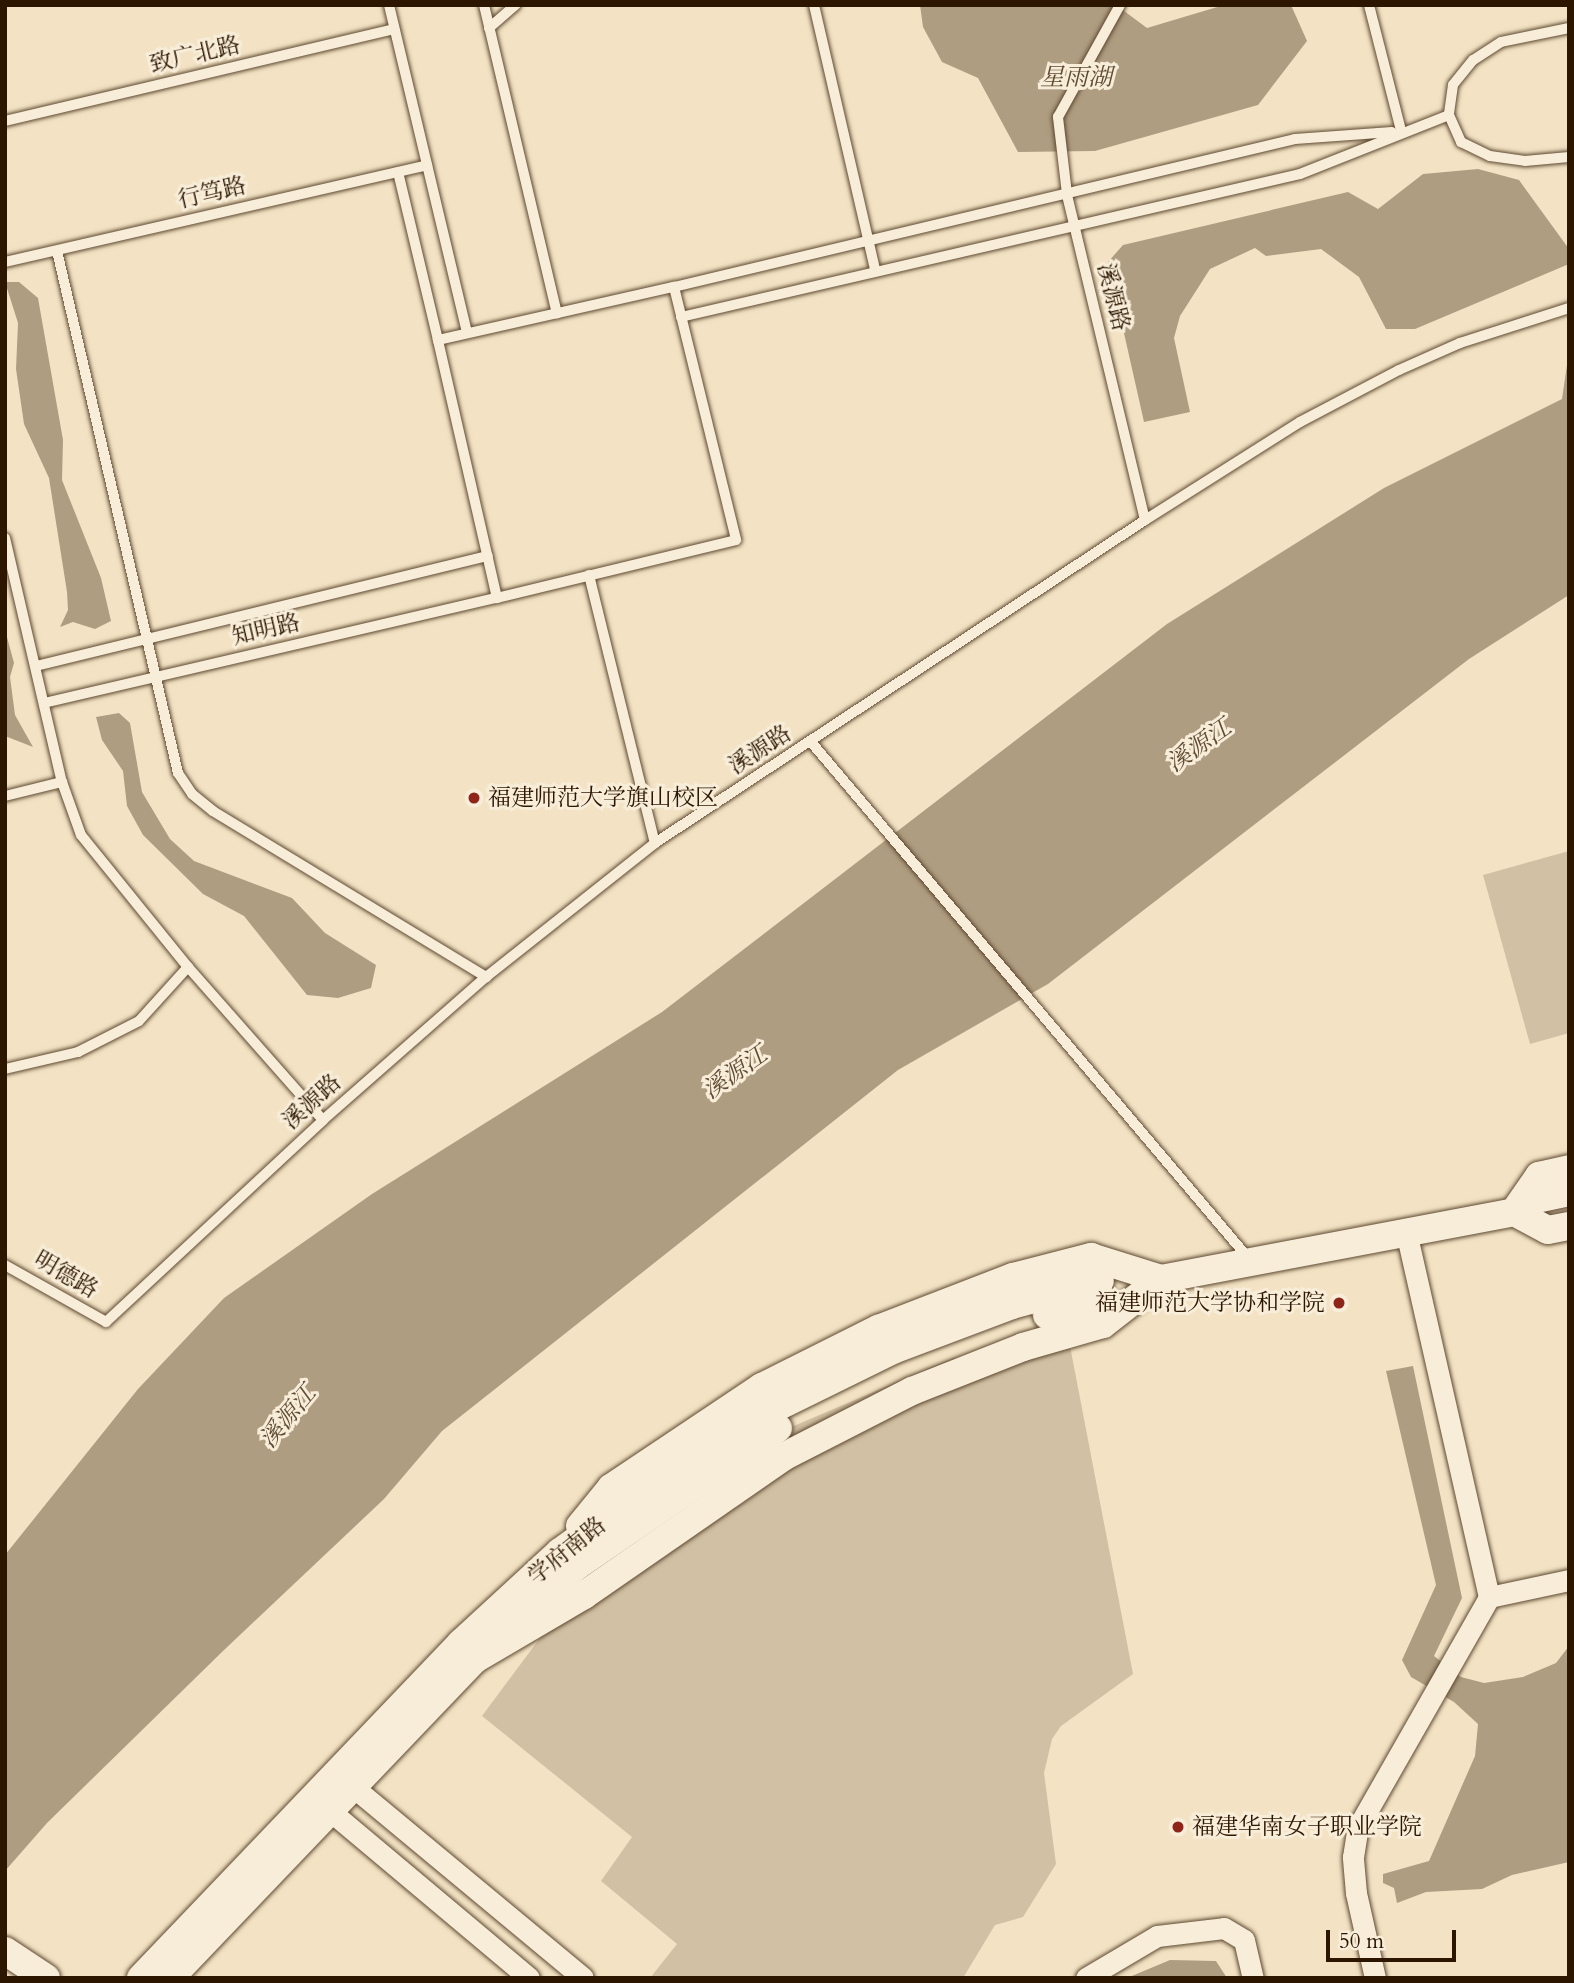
<!DOCTYPE html>
<html>
<head>
<meta charset="utf-8">
<style>
	body { margin:0 }
	#map { position:relative; width:1574px; height:1983px; overflow:hidden; background:#f3e3c4; font-family:Cardo,"Noto Serif SC",serif }
	div>[style] { position:absolute }
	.green>* { inset:0; background:#d1c0a3 }
	.water>* { inset:0; background:#af9d81 }
	.roads { filter:drop-shadow(0 0 2px #5e4931) drop-shadow(0 0 2px #5e4931) }
	.service>* { height:10px; margin:-5px; padding:0 5px; transform-origin:5px; border-radius:5px; background:#f7edd9 }
	.minor>* { height:21px; margin:-10.5px; padding:0 10.5px; transform-origin:10.5px; border-radius:10.5px; background:#f7edd9 }
	.secondary>* { height:28px; margin:-14px; padding:0 14px; transform-origin:14px; border-radius:14px; background:#f7edd9 }
	.dots>* { width:19px; height:19px; translate:-50% -50%; box-sizing:border-box; border:4px solid #f7edd9; border-radius:50% }
	span { translate:-50% -50%; white-space:nowrap; text-align:center; line-height:1.15; -webkit-text-stroke:6px #f7edd9; paint-order:stroke }
	.street-label { font-size:23px; color:#2c1600 }
	.poi-label { font-size:23px; color:#2c1600 }
	.left { translate:0 -50%; text-align:left }
	.right { translate:-100% -50%; text-align:right }
	.water-label { font-size:24px; color:#604c34; font-style:italic }
	.frame { position:absolute; inset:0; border:7px solid #2c1600; pointer-events:none }
	.scale { position:absolute; left:1326px; top:1930px; width:130px; height:32px; box-sizing:border-box; border:4px solid #2c1600; border-top:0; padding-left:9px; font-size:21px; line-height:24px; white-space:nowrap; color:#2c1600; -webkit-text-stroke:5px #f7edd9; paint-order:stroke }
</style>
</head>
<body>
<div id="map">
	<div class="green">
		<i style="clip-path:polygon(1569px 851px,1569px 1033px,1530px 1044px,1483px 875px)"></i>
		<i style="clip-path:polygon(1070px 1346px,1133px 1674px,1061px 1726px,1052px 1739px,1044px 1773px,1056px 1864px,1023px 1917px,995px 1925px,963px 1978px,650px 1978px,677px 1944px,601px 1881px,632px 1837px,482px 1716px,598px 1560px,775px 1434px,953px 1358px)"></i>
	</div>
	<div class="water">
		<i style="clip-path:polygon(920px 5px,1116px 5px,1147px 28px,1224px 5px,1291px 5px,1307px 41px,1258px 105px,1095px 151px,1018px 152px,978px 78px,942px 62px,923px 27px)"></i>
		<i style="clip-path:polygon(1478px 169px,1519px 180px,1569px 249px,1569px 264px,1415px 329px,1386px 329px,1359px 277px,1321px 249px,1266px 256px,1255px 248px,1210px 269px,1180px 316px,1174px 338px,1190px 412px,1144px 422px,1108px 262px,1123px 245px,1348px 192px,1378px 209px,1423px 174px)"></i>
		<i style="clip-path:polygon(5px 282px,19px 282px,38px 298px,63px 440px,62px 480px,101px 578px,111px 621px,95px 629px,73px 622px,60px 627px,68px 610px,67px 592px,49px 478px,24px 424px,16px 369px,18px 323px)"></i>
		<i style="clip-path:polygon(1569px 351px,1569px 595px,1469px 659px,1048px 984px,898px 1070px,442px 1431px,384px 1499px,223px 1651px,47px 1823px,5px 1871px,5px 1555px,138px 1389px,224px 1298px,372px 1194px,662px 1012px,1167px 624px,1384px 488px,1562px 399px)"></i>
		<i style="clip-path:polygon(7px 637px,14px 663px,10px 677px,15px 715px,33px 747px,5px 736px)"></i>
		<i style="clip-path:polygon(119px 713px,130px 723px,142px 792px,170px 839px,194px 861px,292px 898px,325px 933px,376px 965px,371px 988px,338px 998px,307px 995px,244px 916px,203px 894px,143px 835px,127px 806px,123px 771px,102px 740px,96px 717px)"></i>
		<i style="clip-path:polygon(1413px 1366px,1462px 1598px,1434px 1656px,1461px 1677px,1484px 1683px,1523px 1677px,1556px 1663px,1569px 1646px,1569px 1862px,1512px 1875px,1482px 1889px,1426px 1892px,1397px 1903px,1394px 1888px,1383px 1883px,1383px 1874px,1429px 1861px,1475px 1756px,1478px 1724px,1454px 1702px,1411px 1677px,1402px 1660px,1436px 1585px,1386px 1371px)"></i>
		<i style="clip-path:polygon(1170px 1960px,1216px 1961px,1227px 1978px,1127px 1978px)"></i>
	</div>
	<div class="roads">
		<div class="service">
			<i style="left:389px;top:5px;width:337px;rotate:76.6deg"></i>
			<i style="left:484px;top:5px;width:317px;rotate:76.7deg"></i>
			<i style="left:814px;top:5px;width:272px;rotate:77deg"></i>
			<i style="left:1369px;top:5px;width:130px;rotate:75.7deg"></i>
			<i style="left:489px;top:28px;width:35px;rotate:-41deg"></i>
			<i style="left:1569px;top:28px;width:69px;rotate:168.4deg"></i>
			<i style="left:1501px;top:42px;width:33px;rotate:147deg"></i>
			<i style="left:1473px;top:60px;width:32px;rotate:129deg"></i>
			<i style="left:1453px;top:85px;width:30px;rotate:98deg"></i>
			<i style="left:1449px;top:115px;width:30px;rotate:66deg"></i>
			<i style="left:1461px;top:142px;width:32px;rotate:26deg"></i>
			<i style="left:1490px;top:156px;width:35px;rotate:8deg"></i>
			<i style="left:1525px;top:161px;width:44px;rotate:-5.2deg"></i>
			<i style="left:5px;top:121px;width:400px;rotate:-13.3deg"></i>
			<i style="left:398px;top:172px;width:173px;rotate:76.6deg"></i>
			<i style="left:57px;top:251px;width:536px;rotate:76.95deg"></i>
			<i style="left:178px;top:773px;width:25px;rotate:56deg"></i>
			<i style="left:192px;top:794px;width:27px;rotate:39deg"></i>
			<i style="left:213px;top:811px;width:320px;rotate:31.3deg"></i>
			<i style="left:5px;top:262px;width:433px;rotate:-12.9deg"></i>
			<i style="left:674px;top:287px;width:260px;rotate:76.2deg"></i>
			<i style="left:736px;top:540px;width:246px;rotate:166.4deg"></i>
			<i style="left:497px;top:598px;width:265px;rotate:-102.9deg"></i>
			<i style="left:438px;top:340px;width:242px;rotate:-12.7deg"></i>
			<i style="left:674px;top:287px;width:638px;rotate:-13.4deg"></i>
			<i style="left:1295px;top:139px;width:97px;rotate:-4.1deg"></i>
			<i style="left:681px;top:317px;width:635px;rotate:-13.01deg"></i>
			<i style="left:1300px;top:174px;width:160px;rotate:-21.6deg"></i>
			<i style="left:1145px;top:520px;width:183px;rotate:-32.3deg"></i>
			<i style="left:1300px;top:422px;width:112px;rotate:-27.7deg"></i>
			<i style="left:1399px;top:370px;width:67px;rotate:-23.9deg"></i>
			<i style="left:1460px;top:343px;width:114px;rotate:-17.8deg"></i>
			<i style="left:5px;top:538px;width:251px;rotate:76.9deg"></i>
			<i style="left:62px;top:782px;width:56px;rotate:70.3deg"></i>
			<i style="left:81px;top:835px;width:170px;rotate:51deg"></i>
			<i style="left:188px;top:967px;width:204px;rotate:48.6deg"></i>
			<i style="left:589px;top:575px;width:276px;rotate:76.2deg"></i>
			<i style="left:36px;top:666px;width:465px;rotate:-13.7deg"></i>
			<i style="left:44px;top:703px;width:465px;rotate:-13.1deg"></i>
			<i style="left:811px;top:742px;width:679px;rotate:49.72deg"></i>
			<i style="left:5px;top:796px;width:59px;rotate:-13.8deg"></i>
			<i style="left:5px;top:1069px;width:75px;rotate:-13.1deg"></i>
			<i style="left:78px;top:1052px;width:68px;rotate:-26.9deg"></i>
			<i style="left:139px;top:1021px;width:73px;rotate:-47.8deg"></i>
			<i style="left:5px;top:1265px;width:116px;rotate:29.4deg"></i>
			<i style="left:106px;top:1322px;width:296px;rotate:-42.9deg"></i>
			<i style="left:323px;top:1120px;width:217px;rotate:-41.3deg"></i>
			<i style="left:486px;top:977px;width:216px;rotate:-38.4deg"></i>
			<i style="left:655px;top:843px;width:587px;rotate:-33.39deg"></i>
			<i style="left:1145px;top:520px;width:335px;rotate:-103.5deg"></i>
			<i style="left:1067px;top:194px;width:78px;rotate:-96.7deg"></i>
			<i style="left:1058px;top:117px;width:128px;rotate:-61deg"></i>
		</div>
		<div class="minor">
			<i style="left:1489px;top:1597px;width:82px;rotate:-12deg"></i>
			<i style="left:352px;top:1786px;width:300px;rotate:39.7deg"></i>
			<i style="left:329px;top:1810px;width:261px;rotate:40deg"></i>
			<i style="left:1086px;top:1978px;width:82px;rotate:-30.6deg"></i>
			<i style="left:1157px;top:1936px;width:67px;rotate:-6.8deg"></i>
			<i style="left:1224px;top:1928px;width:23px;rotate:31deg"></i>
			<i style="left:1244px;top:1940px;width:39px;rotate:77deg"></i>
			<i style="left:1375px;top:1978px;width:87px;rotate:-102.6deg"></i>
			<i style="left:1356px;top:1893px;width:36px;rotate:-95deg"></i>
			<i style="left:1353px;top:1857px;width:30px;rotate:-81deg"></i>
			<i style="left:1358px;top:1827px;width:265px;rotate:-60.3deg"></i>
			<i style="left:1489px;top:1597px;width:373px;rotate:-102.8deg"></i>
		</div>
		<div class="secondary">
			<i style="left:1541px;top:1198px;width:29px;rotate:-12deg"></i>
			<i style="left:1514px;top:1212px;width:44px;rotate:-55.2deg"></i>
			<i style="left:1539px;top:1176px;width:31px;rotate:-13deg"></i>
			<i style="left:1047px;top:1315px;width:59px;rotate:-14.7deg"></i>
			<i style="left:580px;top:1526px;width:49px;rotate:-50.8deg"></i>
			<i style="left:611px;top:1488px;width:182px;rotate:-33.8deg"></i>
			<i style="left:762px;top:1387px;width:130px;rotate:-26.6deg"></i>
			<i style="left:878px;top:1329px;width:145px;rotate:-21.1deg"></i>
			<i style="left:1013px;top:1277px;width:81px;rotate:-14.4deg"></i>
			<i style="left:1091px;top:1257px;width:73px;rotate:17.4deg"></i>
			<i style="left:475px;top:1659px;width:126px;rotate:-30.4deg"></i>
			<i style="left:584px;top:1595px;width:242px;rotate:-34.7deg"></i>
			<i style="left:783px;top:1457px;width:145px;rotate:-27.1deg"></i>
			<i style="left:912px;top:1391px;width:119px;rotate:-21.6deg"></i>
			<i style="left:1023px;top:1347px;width:83px;rotate:-16deg"></i>
			<i style="left:1103px;top:1324px;width:73px;rotate:-37.8deg"></i>
			<i style="left:1161px;top:1279px;width:359px;rotate:-10.7deg"></i>
			<i style="left:1514px;top:1212px;width:38px;rotate:28deg"></i>
			<i style="left:1548px;top:1230px;width:21px;rotate:-11deg"></i>
			<i style="left:5px;top:1951px;width:49px;rotate:33.4deg"></i>
			<i style="left:141px;top:1978px;width:463px;rotate:-46.3deg"></i>
			<i style="left:461px;top:1643px;width:134px;rotate:-42.6deg"></i>
			<i style="left:560px;top:1552px;width:127px;rotate:-35.7deg"></i>
			<i style="left:663px;top:1478px;width:130px;rotate:-32.1deg"></i>
			<i style="left:773px;top:1409px;width:134px;rotate:-26.2deg"></i>
			<i style="left:893px;top:1350px;width:127px;rotate:-20.7deg"></i>
			<i style="left:1012px;top:1305px;width:91px;rotate:-15.3deg"></i>
			<i style="left:170px;top:1978px;width:441px;rotate:-46.3deg"></i>
			<i style="left:475px;top:1659px;width:136px;rotate:-42.6deg"></i>
			<i style="left:575px;top:1567px;width:246px;rotate:-34.4deg"></i>
		</div>
	</div>
	<div class="dots">
		<i style="left:474px;top:798px;background:#8f2418"></i>
		<i style="left:1339px;top:1303px;background:#8f2418"></i>
		<i style="left:1178px;top:1827px;background:#8f2418"></i>
	</div>
	<div class="street-label">
		<span style="left:195px;top:55px;rotate:-13deg">致广北路</span>
		<span style="left:212px;top:193px;rotate:-13deg">行笃路</span>
		<span style="left:1113px;top:297px;rotate:76deg">溪源路</span>
		<span style="left:266px;top:630px;rotate:-13deg">知明路</span>
		<span style="left:760px;top:750px;rotate:-33deg">溪源路</span>
		<span style="left:312px;top:1102px;rotate:-42deg">溪源路</span>
		<span style="left:66px;top:1275px;rotate:30deg">明德路</span>
		<span style="left:567px;top:1551px;rotate:-39deg">学府南路</span>
	</div>
	<div class="poi-label">
		<span class="left" style="left:488px;top:798px">福建师范大学旗山校区</span>
		<span class="right" style="left:1325px;top:1303px">福建师范大学协和学院</span>
		<span class="left" style="left:1192px;top:1827px">福建华南女子职业学院</span>
	</div>
	<div class="water-label">
		<span style="left:1076px;top:78px">星雨湖</span>
		<span style="left:1199px;top:746px;rotate:-35deg">溪源江</span>
		<span style="left:735px;top:1073px;rotate:-35deg">溪源江</span>
		<span style="left:288px;top:1417px;rotate:-50deg">溪源江</span>
	</div>
	<div class="frame"></div>
	<div class="scale">50 m</div>
</div>
</body>
</html>
